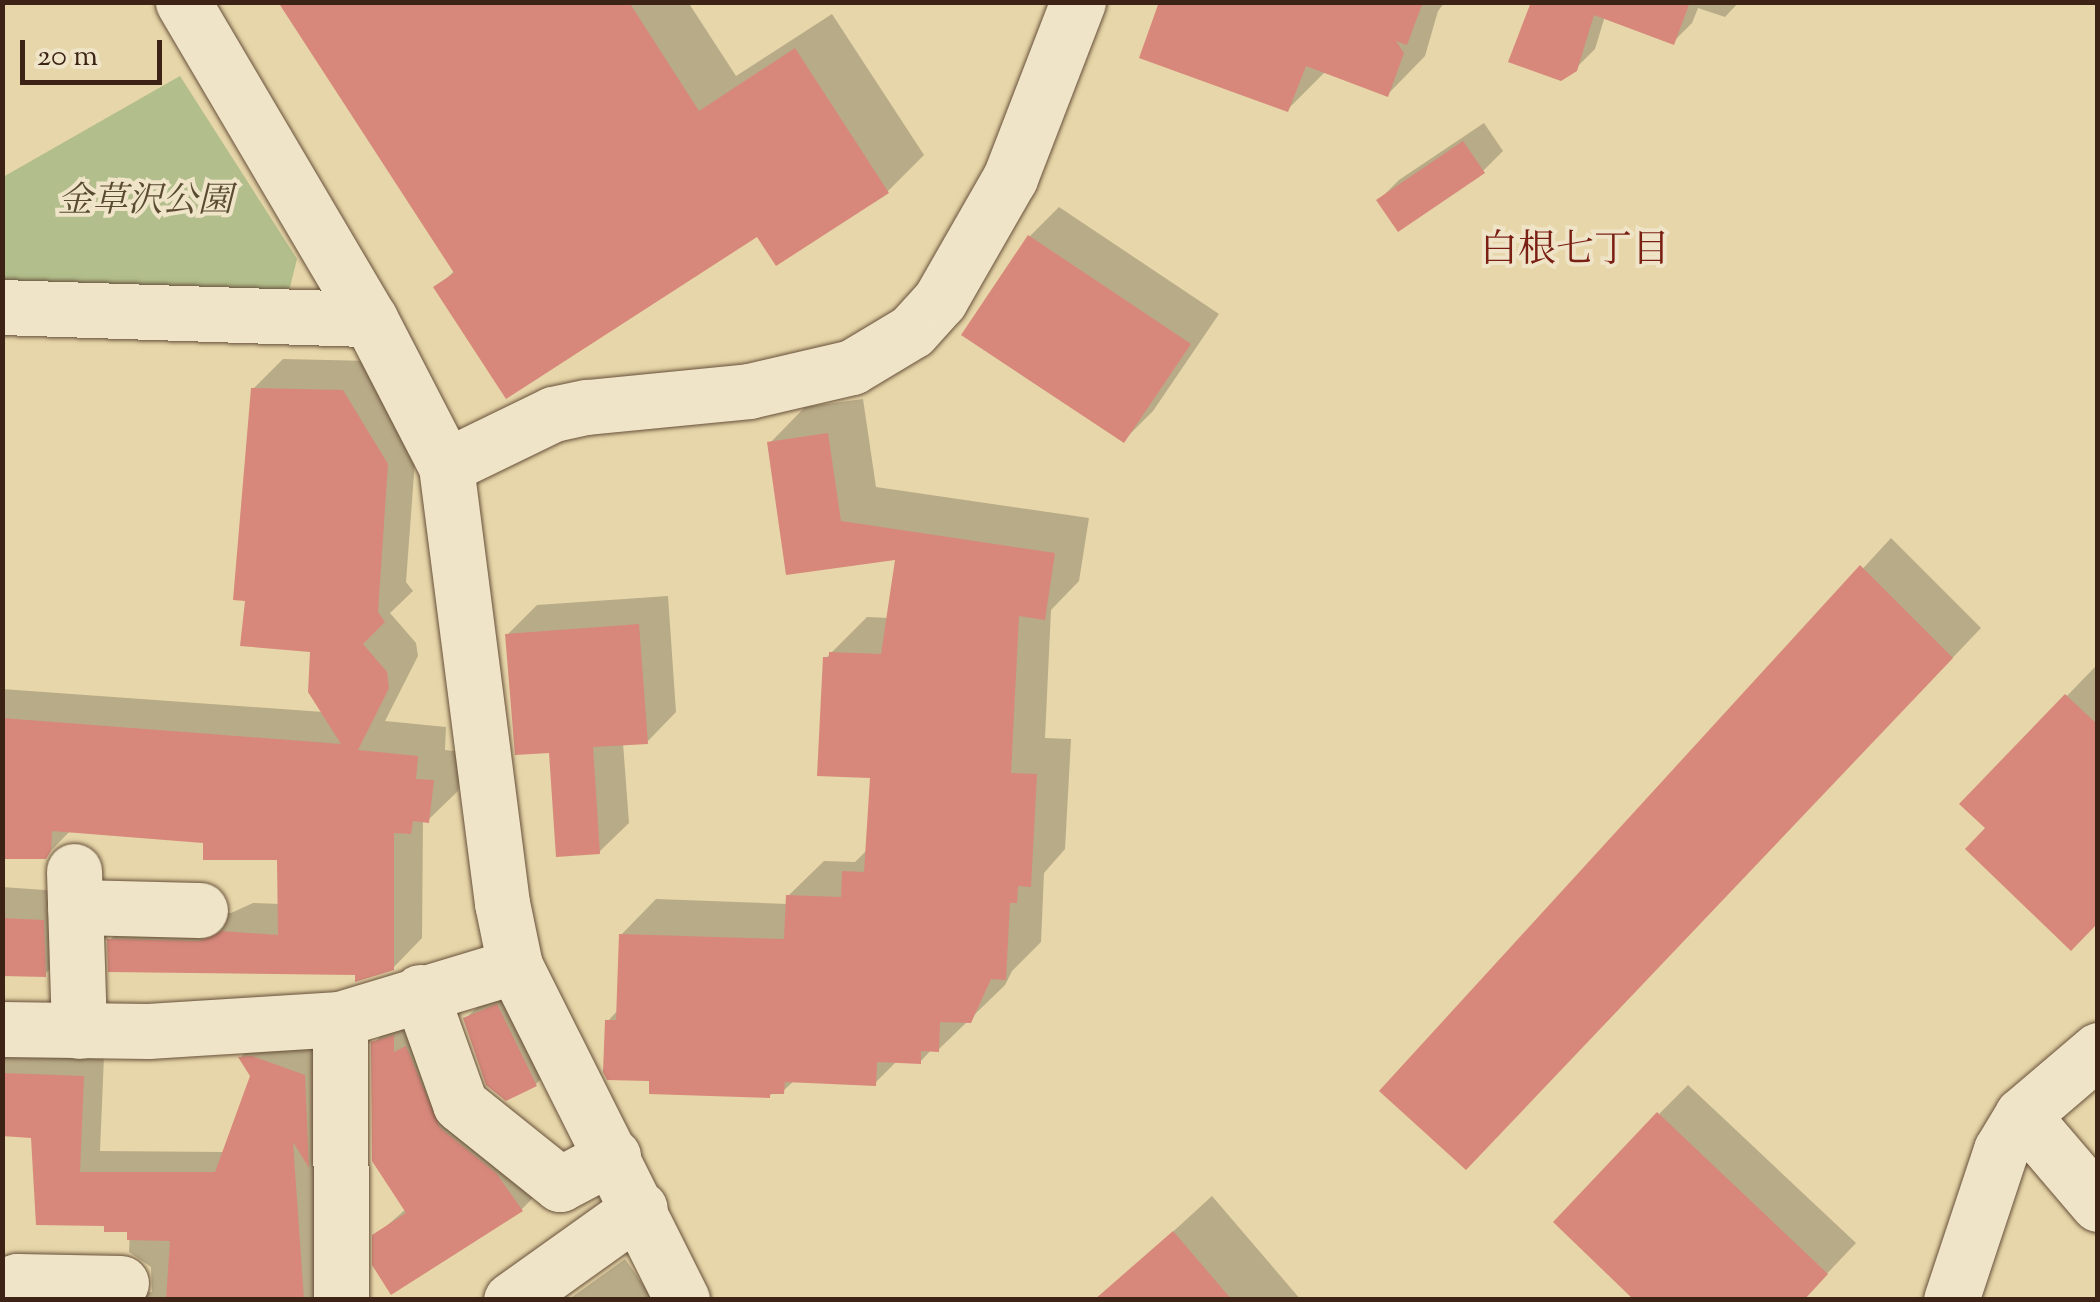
<!DOCTYPE html>
<html>
<head>
<meta charset="utf-8">
<style>
	body { margin:0 }
	#map { position:relative; width:2100px; height:1302px; overflow:hidden; background:#e7d6a9; font-family:"Sorts Mill Goudy","Noto Serif JP",serif }
	div>[style] { position:absolute }
	.green>* { inset:0; background:#b2be8b }
	.shadow>* { inset:0; background:#0003 }
	.building>* { inset:0; background:#d7887b }
	.roads { filter:drop-shadow(0 0 2px #67503a) drop-shadow(0 0 2px #67503a) }
	.minor>* { height:55px; margin:-27.5px; padding:0 27.5px; transform-origin:27.5px; border-radius:27.5px; background:#efe4c7 }
	span { translate:-50% -50%; white-space:nowrap; text-align:center; line-height:1.15; -webkit-text-stroke:8px #efe4c7; paint-order:stroke }
	.park-label { font-size:35px; color:#5a4a32; font-style:italic }
	.neighbourhood-label { font-size:38px; color:#7a1f14 }
	.frame { position:absolute; inset:0; border:5px solid #3c2315; pointer-events:none }
	.scale { position:absolute; left:20px; top:40px; width:142px; height:45px; box-sizing:border-box; border:5px solid #3c2315; border-top:0; padding-left:12px; font-size:30px; line-height:35px; white-space:nowrap; color:#3c2315; -webkit-text-stroke:8px #efe4c7; paint-order:stroke }
</style>
</head>
<body>
<div id="map">
	<div class="green">
		<i style="clip-path:polygon(180px 76px,297px 259px,286px 303px,3px 290px,3px 177px)"></i>
	</div>
	<div class="shadow">
		<i style="clip-path:polygon(281px 2px,688px 2px,736px 76px,832px 14px,924px 155px,888px 191px,777px 263px,758px 233px,437px 288px,455px 270px)"></i>
		<i style="clip-path:polygon(1162px 2px,1445px 2px,1438px 11px,1425px 56px,1388px 94px,1326px 71px,1288px 109px)"></i>
		<i style="clip-path:polygon(1533px 2px,1739px 2px,1725px 17px,1698px 8px,1692px 23px,1673px 42px,1605px 16px,1595px 49px,1575px 69px)"></i>
		<i style="clip-path:polygon(1484px 123px,1503px 151px,1483px 171px,1379px 200px,1399px 180px)"></i>
		<i style="clip-path:polygon(1059px 207px,1219px 314px,1153px 411px,1124px 440px,1030px 236px)"></i>
		<i style="clip-path:polygon(283px 359px,372px 361px,417px 434px,406px 582px,413px 591px,390px 613px,416px 643px,418px 656px,385px 721px,446px 727px,445px 750px,462px 752px,458px 791px,428px 820px,423px 819px,422px 938px,393px 968px,357px 973px,110px 940px,139px 911px,231px 913px,253px 903px,280px 904px,280px 857px,205px 841px,71px 830px,45px 857px,2px 857px,2px 689px,323px 712px,313px 650px,248px 599px,253px 389px)"></i>
		<i style="clip-path:polygon(863px 399px,876px 487px,1089px 518px,1079px 581px,1051px 610px,1045px 738px,1071px 739px,1065px 849px,1044px 873px,1041px 942px,1012px 971px,1005px 985px,938px 1050px,932px 1049px,920px 1062px,897px 1061px,875px 1083px,795px 1080px,783px 1091px,769px 1095px,652px 1079px,608px 1021px,618px 1010px,621px 935px,656px 899px,788px 904px,788px 896px,824px 861px,855px 862px,868px 849px,872px 776px,826px 658px,867px 617px,889px 618px,898px 557px,788px 573px,770px 443px,805px 407px)"></i>
		<i style="clip-path:polygon(1891px 538px,1981px 628px,1495px 1138px,1382px 1091px)"></i>
		<i style="clip-path:polygon(668px 596px,676px 712px,647px 742px,623px 743px,629px 823px,599px 852px,551px 750px,507px 635px,537px 605px)"></i>
		<i style="clip-path:polygon(2096px 666px,2098px 668px,2098px 920px,1962px 804px)"></i>
		<i style="clip-path:polygon(2px 887px,73px 892px,74px 945px,45px 974px,2px 974px)"></i>
		<i style="clip-path:polygon(518px 986px,556px 1064px,536px 1084px,507px 1098px,465px 1019px,486px 999px)"></i>
		<i style="clip-path:polygon(413px 1017px,542px 1189px,522px 1209px,375px 1236px,406px 1209px,374px 1043px,394px 1023px)"></i>
		<i style="clip-path:polygon(274px 1035px,325px 1054px,326px 1300px,63px 1300px,152px 1292px,151px 1267px,129px 1252px,130px 1229px,34px 1135px,2px 1134px,2px 1052px,104px 1056px,100px 1151px,225px 1152px,253px 1076px,241px 1057px,262px 1036px)"></i>
		<i style="clip-path:polygon(1688px 1085px,1856px 1243px,1802px 1300px,1659px 1114px)"></i>
		<i style="clip-path:polygon(1212px 1196px,1301px 1300px,1132px 1300px,1118px 1282px)"></i>
		<i style="clip-path:polygon(625px 1259px,654px 1300px,568px 1300px)"></i>
	</div>
	<div class="building">
		<i style="clip-path:polygon(278px 2px,629px 2px,699px 111px,795px 48px,889px 193px,776px 266px,757px 237px,506px 399px,433px 287px,454px 273px)"></i>
		<i style="clip-path:polygon(1159px 2px,1423px 2px,1407px 45px,1396px 41px,1404px 53px,1388px 97px,1306px 66px,1288px 112px,1139px 58px)"></i>
		<i style="clip-path:polygon(1531px 2px,1690px 2px,1674px 45px,1594px 15px,1577px 71px,1561px 81px,1508px 62px)"></i>
		<i style="clip-path:polygon(1463px 141px,1485px 173px,1398px 232px,1376px 200px)"></i>
		<i style="clip-path:polygon(1028px 235px,1191px 344px,1124px 443px,961px 335px)"></i>
		<i style="clip-path:polygon(251px 388px,343px 390px,388px 464px,378px 612px,385px 622px,363px 644px,387px 672px,389px 688px,358px 750px,418px 756px,416px 779px,434px 780px,429px 823px,413px 821px,411px 834px,394px 833px,394px 970px,355px 982px,355px 975px,108px 972px,107px 939px,199px 941px,222px 931px,278px 935px,277px 860px,203px 860px,203px 843px,52px 831px,51px 851px,46px 859px,2px 859px,2px 718px,341px 744px,308px 692px,310px 652px,240px 646px,245px 601px,233px 600px)"></i>
		<i style="clip-path:polygon(828px 433px,841px 521px,1055px 553px,1045px 620px,1019px 616px,1011px 773px,1037px 774px,1031px 887px,1018px 886px,1017px 903px,1010px 903px,1006px 980px,991px 979px,971px 1023px,940px 1022px,939px 1052px,921px 1051px,921px 1064px,877px 1062px,876px 1086px,785px 1082px,784px 1094px,770px 1094px,770px 1098px,649px 1094px,649px 1081px,607px 1080px,603px 1072px,605px 1020px,616px 1020px,619px 934px,784px 939px,786px 895px,841px 897px,842px 871px,864px 872px,870px 778px,817px 776px,823px 657px,829px 657px,829px 652px,881px 654px,895px 560px,786px 575px,767px 442px)"></i>
		<i style="clip-path:polygon(1860px 565px,1953px 658px,1466px 1170px,1379px 1091px)"></i>
		<i style="clip-path:polygon(639px 624px,648px 744px,593px 747px,600px 854px,556px 857px,549px 753px,515px 755px,505px 634px)"></i>
		<i style="clip-path:polygon(2065px 694px,2098px 725px,2098px 923px,2071px 951px,1965px 849px,1985px 828px,1959px 804px)"></i>
		<i style="clip-path:polygon(2px 918px,44px 920px,46px 977px,2px 976px)"></i>
		<i style="clip-path:polygon(497px 1004px,537px 1086px,506px 1101px,486px 1085px,463px 1018px)"></i>
		<i style="clip-path:polygon(394px 1035px,394px 1052px,406px 1046px,440px 1128px,496px 1173px,523px 1211px,391px 1295px,372px 1265px,372px 1235px,406px 1213px,372px 1161px,371px 1042px)"></i>
		<i style="clip-path:polygon(252px 1056px,305px 1075px,309px 1168px,293px 1142px,304px 1300px,166px 1300px,170px 1241px,127px 1240px,127px 1232px,104px 1232px,104px 1226px,36px 1225px,31px 1138px,2px 1136px,2px 1073px,84px 1076px,80px 1172px,215px 1172px,250px 1076px,238px 1057px)"></i>
		<i style="clip-path:polygon(1657px 1112px,1828px 1274px,1804px 1300px,1634px 1300px,1553px 1222px)"></i>
		<i style="clip-path:polygon(1173px 1231px,1232px 1300px,1094px 1300px)"></i>
	</div>
	<div class="roads">
		<div class="minor">
			<i style="left:183px;top:2px;width:368px;rotate:59.5deg"></i>
			<i style="left:370px;top:319px;width:165px;rotate:62.7deg"></i>
			<i style="left:446px;top:466px;width:441px;rotate:82.7deg"></i>
			<i style="left:502px;top:903px;width:64px;rotate:78.3deg"></i>
			<i style="left:515px;top:966px;width:373px;rotate:63.4deg"></i>
			<i style="left:2px;top:307px;width:368px;rotate:1.9deg"></i>
			<i style="left:446px;top:466px;width:119px;rotate:-25.9deg"></i>
			<i style="left:553px;top:414px;width:35px;rotate:-12deg"></i>
			<i style="left:587px;top:407px;width:163px;rotate:-5.6deg"></i>
			<i style="left:749px;top:391px;width:106px;rotate:-13.1deg"></i>
			<i style="left:852px;top:367px;width:70px;rotate:-31deg"></i>
			<i style="left:912px;top:331px;width:42px;rotate:-47.9deg"></i>
			<i style="left:940px;top:300px;width:141px;rotate:-60.2deg"></i>
			<i style="left:1010px;top:178px;width:189px;rotate:-68.9deg"></i>
			<i style="left:74px;top:871px;width:160px;rotate:88.2deg"></i>
			<i style="left:75px;top:907px;width:125px;rotate:1.4deg"></i>
			<i style="left:420px;top:992px;width:119px;rotate:70.3deg"></i>
			<i style="left:460px;top:1104px;width:128px;rotate:38.7deg"></i>
			<i style="left:560px;top:1184px;width:60px;rotate:-27.8deg"></i>
			<i style="left:340px;top:1019px;width:281px;rotate:89.8deg"></i>
			<i style="left:2px;top:1029px;width:146px;rotate:0.8deg"></i>
			<i style="left:148px;top:1031px;width:192px;rotate:-3.6deg"></i>
			<i style="left:340px;top:1019px;width:183px;rotate:-16.8deg"></i>
			<i style="left:2022px;top:1115px;width:117px;rotate:49.5deg"></i>
			<i style="left:2px;top:1286px;width:16px;rotate:-18deg"></i>
			<i style="left:17px;top:1281px;width:104px;rotate:1.1deg"></i>
			<i style="left:511px;top:1300px;width:158px;rotate:-35.5deg"></i>
			<i style="left:1951px;top:1300px;width:158px;rotate:-71.6deg"></i>
			<i style="left:2001px;top:1150px;width:41px;rotate:-59deg"></i>
			<i style="left:2022px;top:1115px;width:100px;rotate:-40.5deg"></i>
		</div>
	</div>
	<div class="park-label">
		<span style="left:145px;top:203px">金草沢公園</span>
	</div>
	<div class="neighbourhood-label">
		<span style="left:1575px;top:253px">白根七丁目</span>
	</div>
	<div class="frame"></div>
	<div class="scale">20 m</div>
</div>
</body>
</html>
